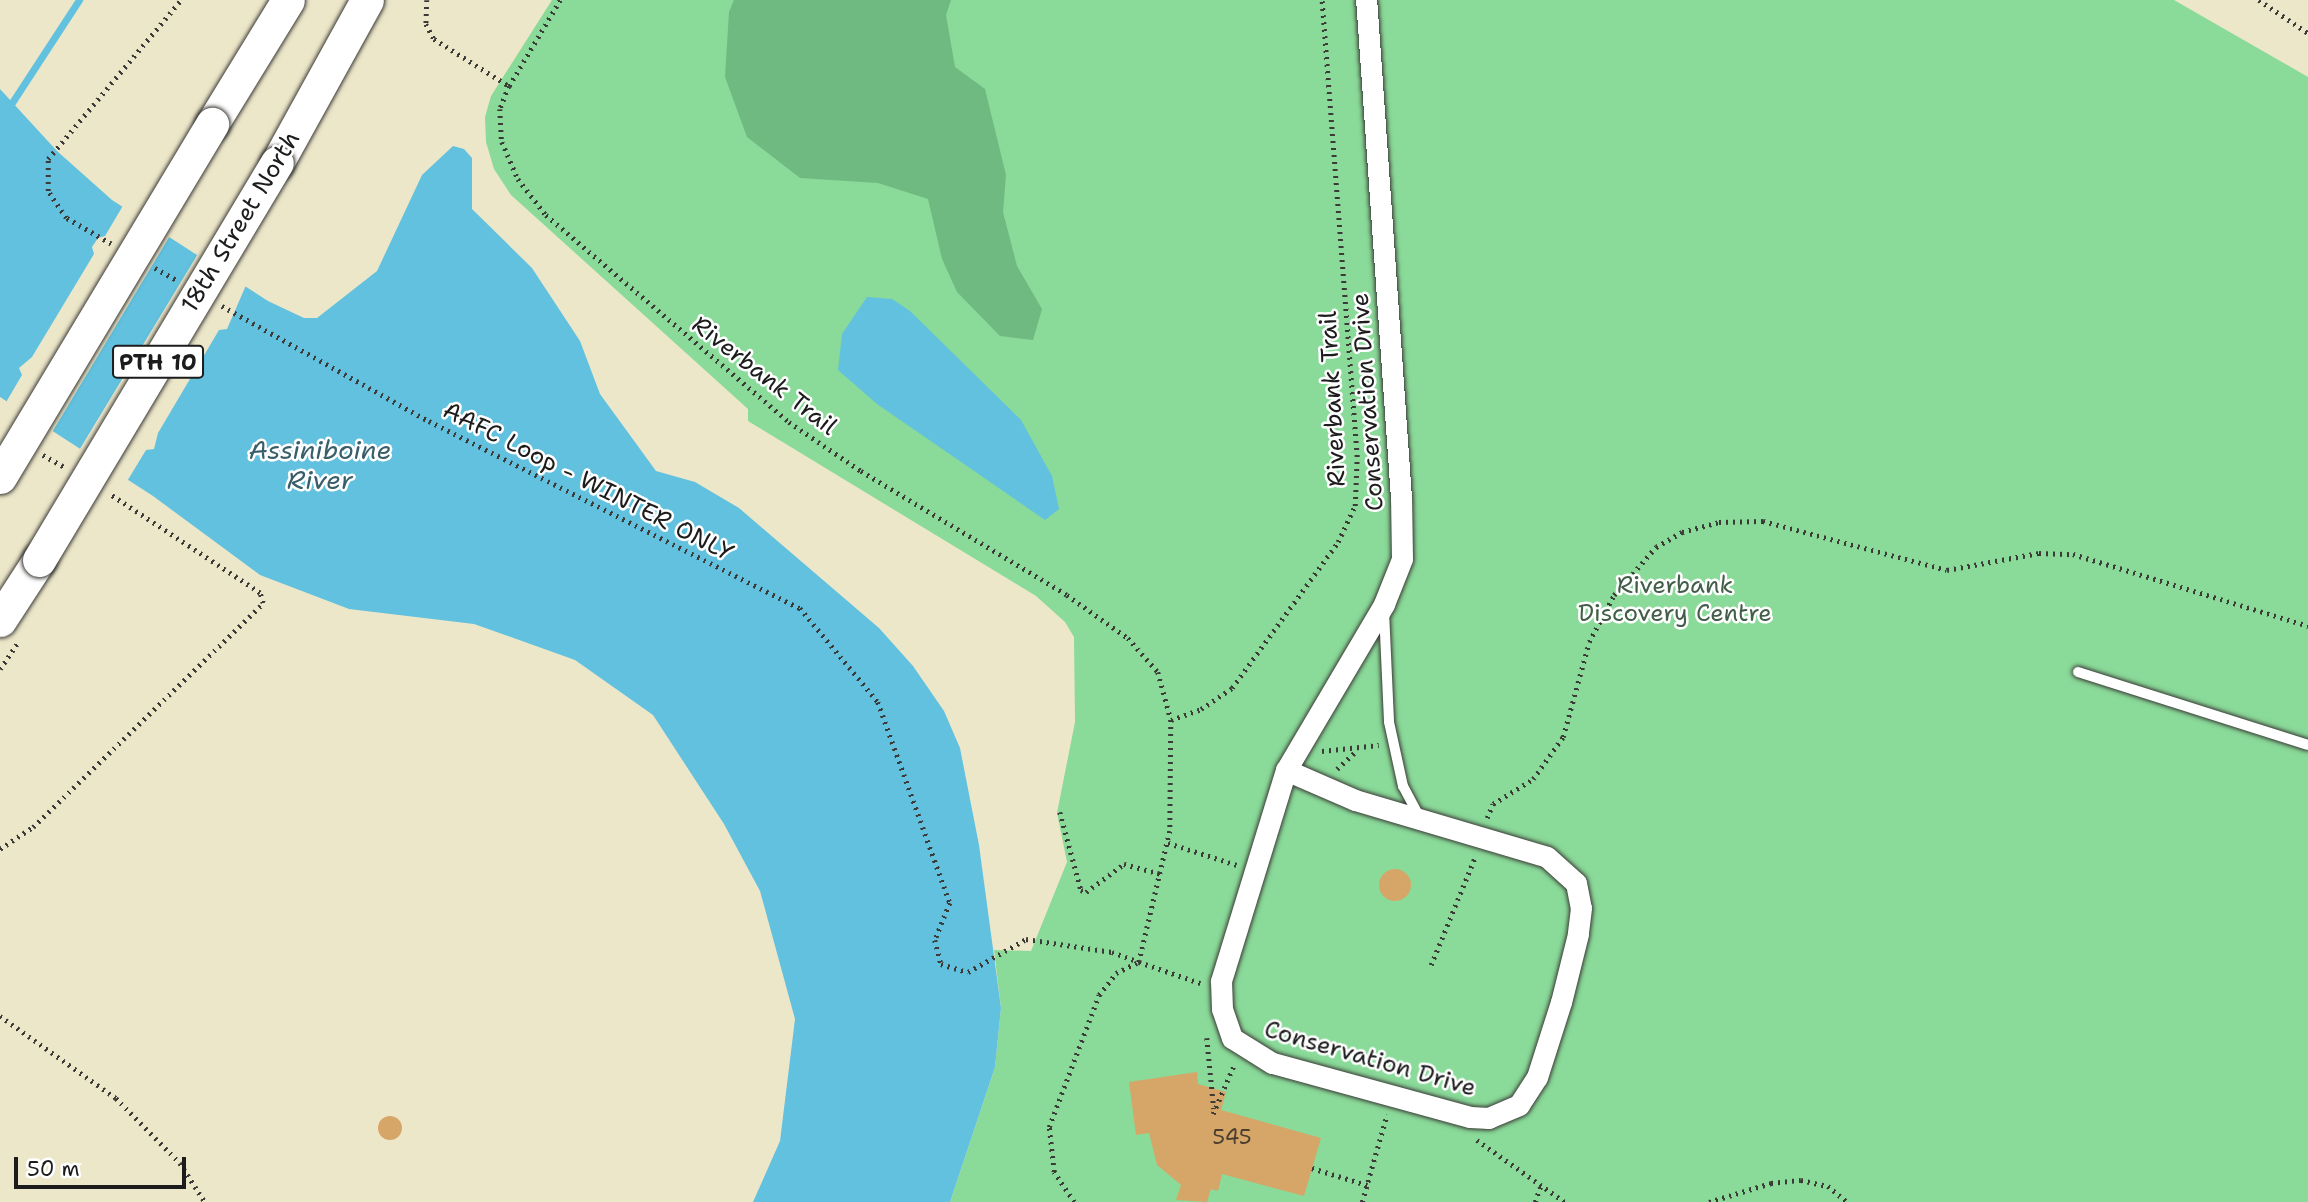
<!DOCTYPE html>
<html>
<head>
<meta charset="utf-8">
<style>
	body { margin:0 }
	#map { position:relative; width:2308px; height:1202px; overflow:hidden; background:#ede7ca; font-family:"Shantell Sans",sans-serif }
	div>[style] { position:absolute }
	.green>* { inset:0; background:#8ada99 }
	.forest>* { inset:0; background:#6fba81 }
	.water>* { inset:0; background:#61c1df }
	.pier>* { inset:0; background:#ede7ca }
	.stream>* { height:7px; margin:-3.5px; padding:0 3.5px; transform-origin:3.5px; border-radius:3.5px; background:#61c1df }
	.building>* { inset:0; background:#d6a668 }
	.round { border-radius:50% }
	.path>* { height:4.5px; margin-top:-2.25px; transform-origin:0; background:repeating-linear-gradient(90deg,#3b3a36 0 2px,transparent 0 7px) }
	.roads { filter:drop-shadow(0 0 2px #3b3a36) drop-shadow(0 0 2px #3b3a36) }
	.lane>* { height:10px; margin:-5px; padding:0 5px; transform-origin:5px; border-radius:5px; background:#fff }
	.street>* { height:21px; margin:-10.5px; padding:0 10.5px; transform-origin:10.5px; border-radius:10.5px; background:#fff }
	.primary>* { height:33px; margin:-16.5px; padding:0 16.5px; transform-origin:16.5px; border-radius:16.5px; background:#fff }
	.bridges { filter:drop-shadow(0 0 2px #3b3a36) drop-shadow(0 0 2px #3b3a36) }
	.primary-bridge>* { height:33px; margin:-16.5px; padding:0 16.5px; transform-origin:16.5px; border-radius:16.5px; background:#fff }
	span { translate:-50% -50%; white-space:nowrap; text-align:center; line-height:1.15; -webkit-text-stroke:5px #fff; paint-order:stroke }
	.number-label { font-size:21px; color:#4a3e2f }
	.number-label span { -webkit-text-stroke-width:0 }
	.shield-label span { padding:2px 5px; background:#fff; border:2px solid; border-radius:5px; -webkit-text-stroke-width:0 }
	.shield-label { font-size:23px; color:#1c1c1c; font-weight:700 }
	.street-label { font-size:24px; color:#1c1c1c }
	.park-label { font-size:24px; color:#425e48 }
	.water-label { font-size:26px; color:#385e6a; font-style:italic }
	.scale { position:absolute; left:14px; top:1157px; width:172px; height:32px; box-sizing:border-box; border:4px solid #1c1c1c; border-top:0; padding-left:9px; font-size:21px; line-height:24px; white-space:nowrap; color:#1c1c1c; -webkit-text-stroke:5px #fff; paint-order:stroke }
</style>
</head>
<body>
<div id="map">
	<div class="green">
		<i style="clip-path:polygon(552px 0,2174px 0,2308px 77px,2308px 1202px,950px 1202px,995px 1067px,1001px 1008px,994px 950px,1031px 951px,1067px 862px,1057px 813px,1075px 722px,1074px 637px,1065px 622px,1036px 596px,748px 421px,748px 409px,511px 195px,494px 169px,486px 142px,485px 117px,491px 96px)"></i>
	</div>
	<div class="forest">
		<i style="clip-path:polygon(734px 0,951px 0,946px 15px,955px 67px,985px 89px,1006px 175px,1003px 212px,1017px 266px,1042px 309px,1033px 340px,1000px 336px,957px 292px,942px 259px,928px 199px,878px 183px,800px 178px,747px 137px,725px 77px,729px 12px)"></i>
	</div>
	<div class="water">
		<i style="clip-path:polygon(0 89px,57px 151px,112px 200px,268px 301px,304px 318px,317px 318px,377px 271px,422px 175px,453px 146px,464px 149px,472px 158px,472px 209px,532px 268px,580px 341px,600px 394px,656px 471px,695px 482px,739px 508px,879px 628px,913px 666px,944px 711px,960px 748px,979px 845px,1001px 1008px,995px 1067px,950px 1202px,753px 1202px,780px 1141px,795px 1019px,760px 891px,724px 824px,653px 715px,575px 660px,474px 624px,349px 609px,260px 575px,153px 496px,0 397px)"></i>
		<i style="clip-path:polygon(867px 297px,892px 299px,910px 311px,1021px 420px,1052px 476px,1059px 509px,1045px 520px,877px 404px,838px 370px,842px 334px)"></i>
	</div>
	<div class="pier">
		<i style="clip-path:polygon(124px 204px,171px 234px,51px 434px,5px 404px,22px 375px,19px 368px,32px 357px,94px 254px,92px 247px,98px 238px,105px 236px)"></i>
		<i style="clip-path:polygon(199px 252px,247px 283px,227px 329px,219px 330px,158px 433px,154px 449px,146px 450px,126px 483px,78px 452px)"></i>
	</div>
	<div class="stream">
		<i style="left:0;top:121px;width:145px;rotate:-56.9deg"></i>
	</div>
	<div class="building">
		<i class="round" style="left:1379px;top:869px;width:32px;height:32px"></i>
		<i style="clip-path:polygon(1197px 1072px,1198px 1084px,1226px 1092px,1221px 1110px,1321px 1138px,1304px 1196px,1222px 1174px,1218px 1191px,1211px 1189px,1207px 1202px,1176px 1200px,1181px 1185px,1157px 1165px,1149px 1133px,1136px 1135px,1129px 1082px)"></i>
		<i class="round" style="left:378px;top:1116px;width:24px;height:24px"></i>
	</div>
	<div class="path">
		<i style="left:427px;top:0;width:24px;rotate:92deg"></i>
		<i style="left:426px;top:24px;width:17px;rotate:62deg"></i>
		<i style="left:434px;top:39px;width:89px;rotate:32.1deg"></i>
		<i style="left:509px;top:86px;width:25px;rotate:111deg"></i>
		<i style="left:500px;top:109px;width:33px;rotate:87deg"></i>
		<i style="left:502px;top:142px;width:40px;rotate:66.6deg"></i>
		<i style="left:518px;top:179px;width:46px;rotate:52.1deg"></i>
		<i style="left:546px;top:215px;width:319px;rotate:40.4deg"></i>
		<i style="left:789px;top:422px;width:87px;rotate:34.2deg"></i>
		<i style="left:861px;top:471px;width:240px;rotate:31deg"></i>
		<i style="left:1067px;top:595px;width:75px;rotate:35.2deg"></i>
		<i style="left:1128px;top:638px;width:45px;rotate:48.6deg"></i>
		<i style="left:1158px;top:672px;width:50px;rotate:74.8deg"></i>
		<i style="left:1171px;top:720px;width:111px;rotate:90.5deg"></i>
		<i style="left:1170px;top:831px;width:135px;rotate:103.3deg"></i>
		<i style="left:2259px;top:0;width:59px;rotate:34deg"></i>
		<i style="left:509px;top:86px;width:100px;rotate:-59.3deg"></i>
		<i style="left:111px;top:244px;width:52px;rotate:-150deg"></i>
		<i style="left:66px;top:218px;width:32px;rotate:-124deg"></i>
		<i style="left:48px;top:191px;width:32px;rotate:-90deg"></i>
		<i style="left:48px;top:159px;width:207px;rotate:-50.1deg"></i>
		<i style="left:155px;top:268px;width:26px;rotate:29deg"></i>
		<i style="left:222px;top:306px;width:237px;rotate:29.1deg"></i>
		<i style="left:429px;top:421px;width:415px;rotate:26.8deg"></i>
		<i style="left:800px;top:608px;width:122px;rotate:50.3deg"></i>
		<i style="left:878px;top:702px;width:214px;rotate:70.3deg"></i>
		<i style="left:950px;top:903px;width:40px;rotate:112deg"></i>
		<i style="left:935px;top:940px;width:25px;rotate:76deg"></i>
		<i style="left:941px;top:964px;width:28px;rotate:17deg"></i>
		<i style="left:968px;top:972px;width:67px;rotate:-29.6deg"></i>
		<i style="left:1026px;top:939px;width:87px;rotate:8.6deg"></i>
		<i style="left:1112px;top:952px;width:29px;rotate:20deg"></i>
		<i style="left:43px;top:455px;width:26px;rotate:29deg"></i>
		<i style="left:0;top:669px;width:32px;rotate:-56deg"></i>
		<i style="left:1171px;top:720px;width:32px;rotate:-20deg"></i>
		<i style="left:1201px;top:709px;width:37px;rotate:-34deg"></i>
		<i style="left:1232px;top:688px;width:180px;rotate:-54deg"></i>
		<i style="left:1338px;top:542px;width:40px;rotate:-65deg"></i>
		<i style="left:1355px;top:506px;width:49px;rotate:-87.7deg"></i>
		<i style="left:1357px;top:457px;width:458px;rotate:-94.4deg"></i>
		<i style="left:1322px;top:751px;width:57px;rotate:-6deg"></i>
		<i style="left:1337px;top:769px;width:26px;rotate:-43deg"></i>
		<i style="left:1060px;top:812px;width:81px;rotate:74.9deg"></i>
		<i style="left:1081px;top:890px;width:5px;rotate:22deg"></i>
		<i style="left:1086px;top:892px;width:47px;rotate:-36.4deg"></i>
		<i style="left:1124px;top:864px;width:38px;rotate:15deg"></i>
		<i style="left:1487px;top:818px;width:15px;rotate:-67deg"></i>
		<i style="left:1493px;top:804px;width:47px;rotate:-32deg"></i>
		<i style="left:1533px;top:779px;width:52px;rotate:-54.5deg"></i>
		<i style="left:1563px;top:737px;width:98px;rotate:-74.7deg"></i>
		<i style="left:1589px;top:642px;width:53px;rotate:-62deg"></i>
		<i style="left:1614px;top:595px;width:64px;rotate:-48.8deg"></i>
		<i style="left:1656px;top:547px;width:30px;rotate:-30deg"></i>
		<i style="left:1682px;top:532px;width:38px;rotate:-15deg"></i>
		<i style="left:1719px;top:522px;width:44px;rotate:-1.3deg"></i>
		<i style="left:1763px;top:521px;width:190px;rotate:14.9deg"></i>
		<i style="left:1947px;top:570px;width:94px;rotate:-10.5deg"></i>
		<i style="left:2039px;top:553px;width:34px;rotate:2deg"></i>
		<i style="left:2073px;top:554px;width:246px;rotate:17deg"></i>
		<i style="left:1168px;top:843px;width:72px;rotate:17.7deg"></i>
		<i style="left:0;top:849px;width:40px;rotate:-34deg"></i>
		<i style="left:33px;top:827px;width:321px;rotate:-44.2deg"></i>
		<i style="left:263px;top:603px;width:10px;rotate:-107deg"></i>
		<i style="left:260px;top:593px;width:181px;rotate:-146.7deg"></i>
		<i style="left:1431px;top:965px;width:117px;rotate:-67.8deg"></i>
		<i style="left:0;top:1016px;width:142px;rotate:35.3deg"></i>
		<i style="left:116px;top:1098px;width:91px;rotate:45.4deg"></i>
		<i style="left:180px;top:1163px;width:46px;rotate:57.3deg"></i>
		<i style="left:1207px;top:1038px;width:71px;rotate:84.4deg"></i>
		<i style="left:1213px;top:1114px;width:53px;rotate:-66.8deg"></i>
		<i style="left:1477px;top:1140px;width:108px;rotate:35.2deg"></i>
		<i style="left:1312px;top:1168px;width:58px;rotate:17.2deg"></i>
		<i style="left:1074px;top:1202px;width:36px;rotate:-124deg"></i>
		<i style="left:1054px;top:1172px;width:45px;rotate:-96.3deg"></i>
		<i style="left:1049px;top:1127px;width:141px;rotate:-69.3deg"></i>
		<i style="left:1099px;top:995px;width:28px;rotate:-52deg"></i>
		<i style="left:1116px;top:973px;width:25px;rotate:-26deg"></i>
		<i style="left:1139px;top:962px;width:65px;rotate:19deg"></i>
		<i style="left:1362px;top:1202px;width:91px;rotate:-74.1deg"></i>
		<i style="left:1535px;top:1202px;width:18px;rotate:-71deg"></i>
		<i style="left:1709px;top:1202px;width:65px;rotate:-17deg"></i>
		<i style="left:1771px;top:1183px;width:30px;rotate:-6deg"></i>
		<i style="left:1801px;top:1180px;width:28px;rotate:13deg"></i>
		<i style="left:1828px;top:1186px;width:25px;rotate:40deg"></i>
	</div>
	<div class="roads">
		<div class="lane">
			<i style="left:1384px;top:611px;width:111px;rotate:87.4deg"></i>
			<i style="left:1389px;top:722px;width:66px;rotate:77.7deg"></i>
			<i style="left:1403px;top:786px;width:34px;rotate:62deg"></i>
			<i style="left:2078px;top:672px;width:241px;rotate:17.6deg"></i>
		</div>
		<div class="street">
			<i style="left:1286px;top:770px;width:75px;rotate:23.5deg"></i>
			<i style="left:1355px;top:800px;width:200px;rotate:16.5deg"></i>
			<i style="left:1547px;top:857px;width:39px;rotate:42deg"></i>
			<i style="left:1576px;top:883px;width:25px;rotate:79deg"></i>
			<i style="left:1581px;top:908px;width:26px;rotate:97deg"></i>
			<i style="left:1578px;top:934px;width:70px;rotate:104deg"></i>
			<i style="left:1561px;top:1002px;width:79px;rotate:107.7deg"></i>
			<i style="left:1537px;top:1077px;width:33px;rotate:123deg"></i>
			<i style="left:1519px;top:1105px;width:33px;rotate:157deg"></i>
			<i style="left:1489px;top:1118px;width:19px;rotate:-177deg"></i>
			<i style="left:1470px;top:1117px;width:205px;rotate:-164.7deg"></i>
			<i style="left:1272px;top:1063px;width:47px;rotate:-148deg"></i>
			<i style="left:1232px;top:1038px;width:31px;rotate:-109deg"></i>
			<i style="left:1222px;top:1009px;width:28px;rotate:-92deg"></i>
			<i style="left:1221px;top:981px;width:221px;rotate:-72.9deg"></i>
			<i style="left:1286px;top:770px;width:193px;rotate:-59.4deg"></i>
			<i style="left:1384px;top:604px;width:48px;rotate:-68.2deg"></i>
			<i style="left:1402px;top:559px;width:61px;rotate:-90.9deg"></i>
			<i style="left:1401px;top:498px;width:499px;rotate:-94deg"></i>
		</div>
		<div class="primary">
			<i style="left:212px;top:124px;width:145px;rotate:-58.5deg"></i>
			<i style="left:277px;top:163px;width:186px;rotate:-61.1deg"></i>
			<i style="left:0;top:620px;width:72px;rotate:-57deg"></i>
		</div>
	</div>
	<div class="bridges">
		<div class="primary-bridge">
			<i style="left:0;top:477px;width:412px;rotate:-59deg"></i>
			<i style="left:39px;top:560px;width:463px;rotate:-59.1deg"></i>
		</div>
	</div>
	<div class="number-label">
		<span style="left:1232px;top:1137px">545</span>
	</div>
	<div class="shield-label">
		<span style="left:158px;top:362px">PTH 10</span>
	</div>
	<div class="street-label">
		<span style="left:241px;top:222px;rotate:-59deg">18th Street North</span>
		<span style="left:764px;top:376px;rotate:38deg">Riverbank Trail</span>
		<span style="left:1333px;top:399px;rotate:-93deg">Riverbank Trail</span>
		<span style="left:1368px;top:402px;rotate:-94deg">Conservation Drive</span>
		<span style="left:588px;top:482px;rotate:27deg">AAFC Loop - WINTER ONLY</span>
		<span style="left:1370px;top:1059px;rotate:16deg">Conservation Drive</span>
	</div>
	<div class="park-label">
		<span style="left:1675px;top:600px">Riverbank<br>Discovery Centre</span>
	</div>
	<div class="water-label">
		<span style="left:320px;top:465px">Assiniboine<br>River</span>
	</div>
	<div class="scale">50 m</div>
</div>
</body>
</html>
